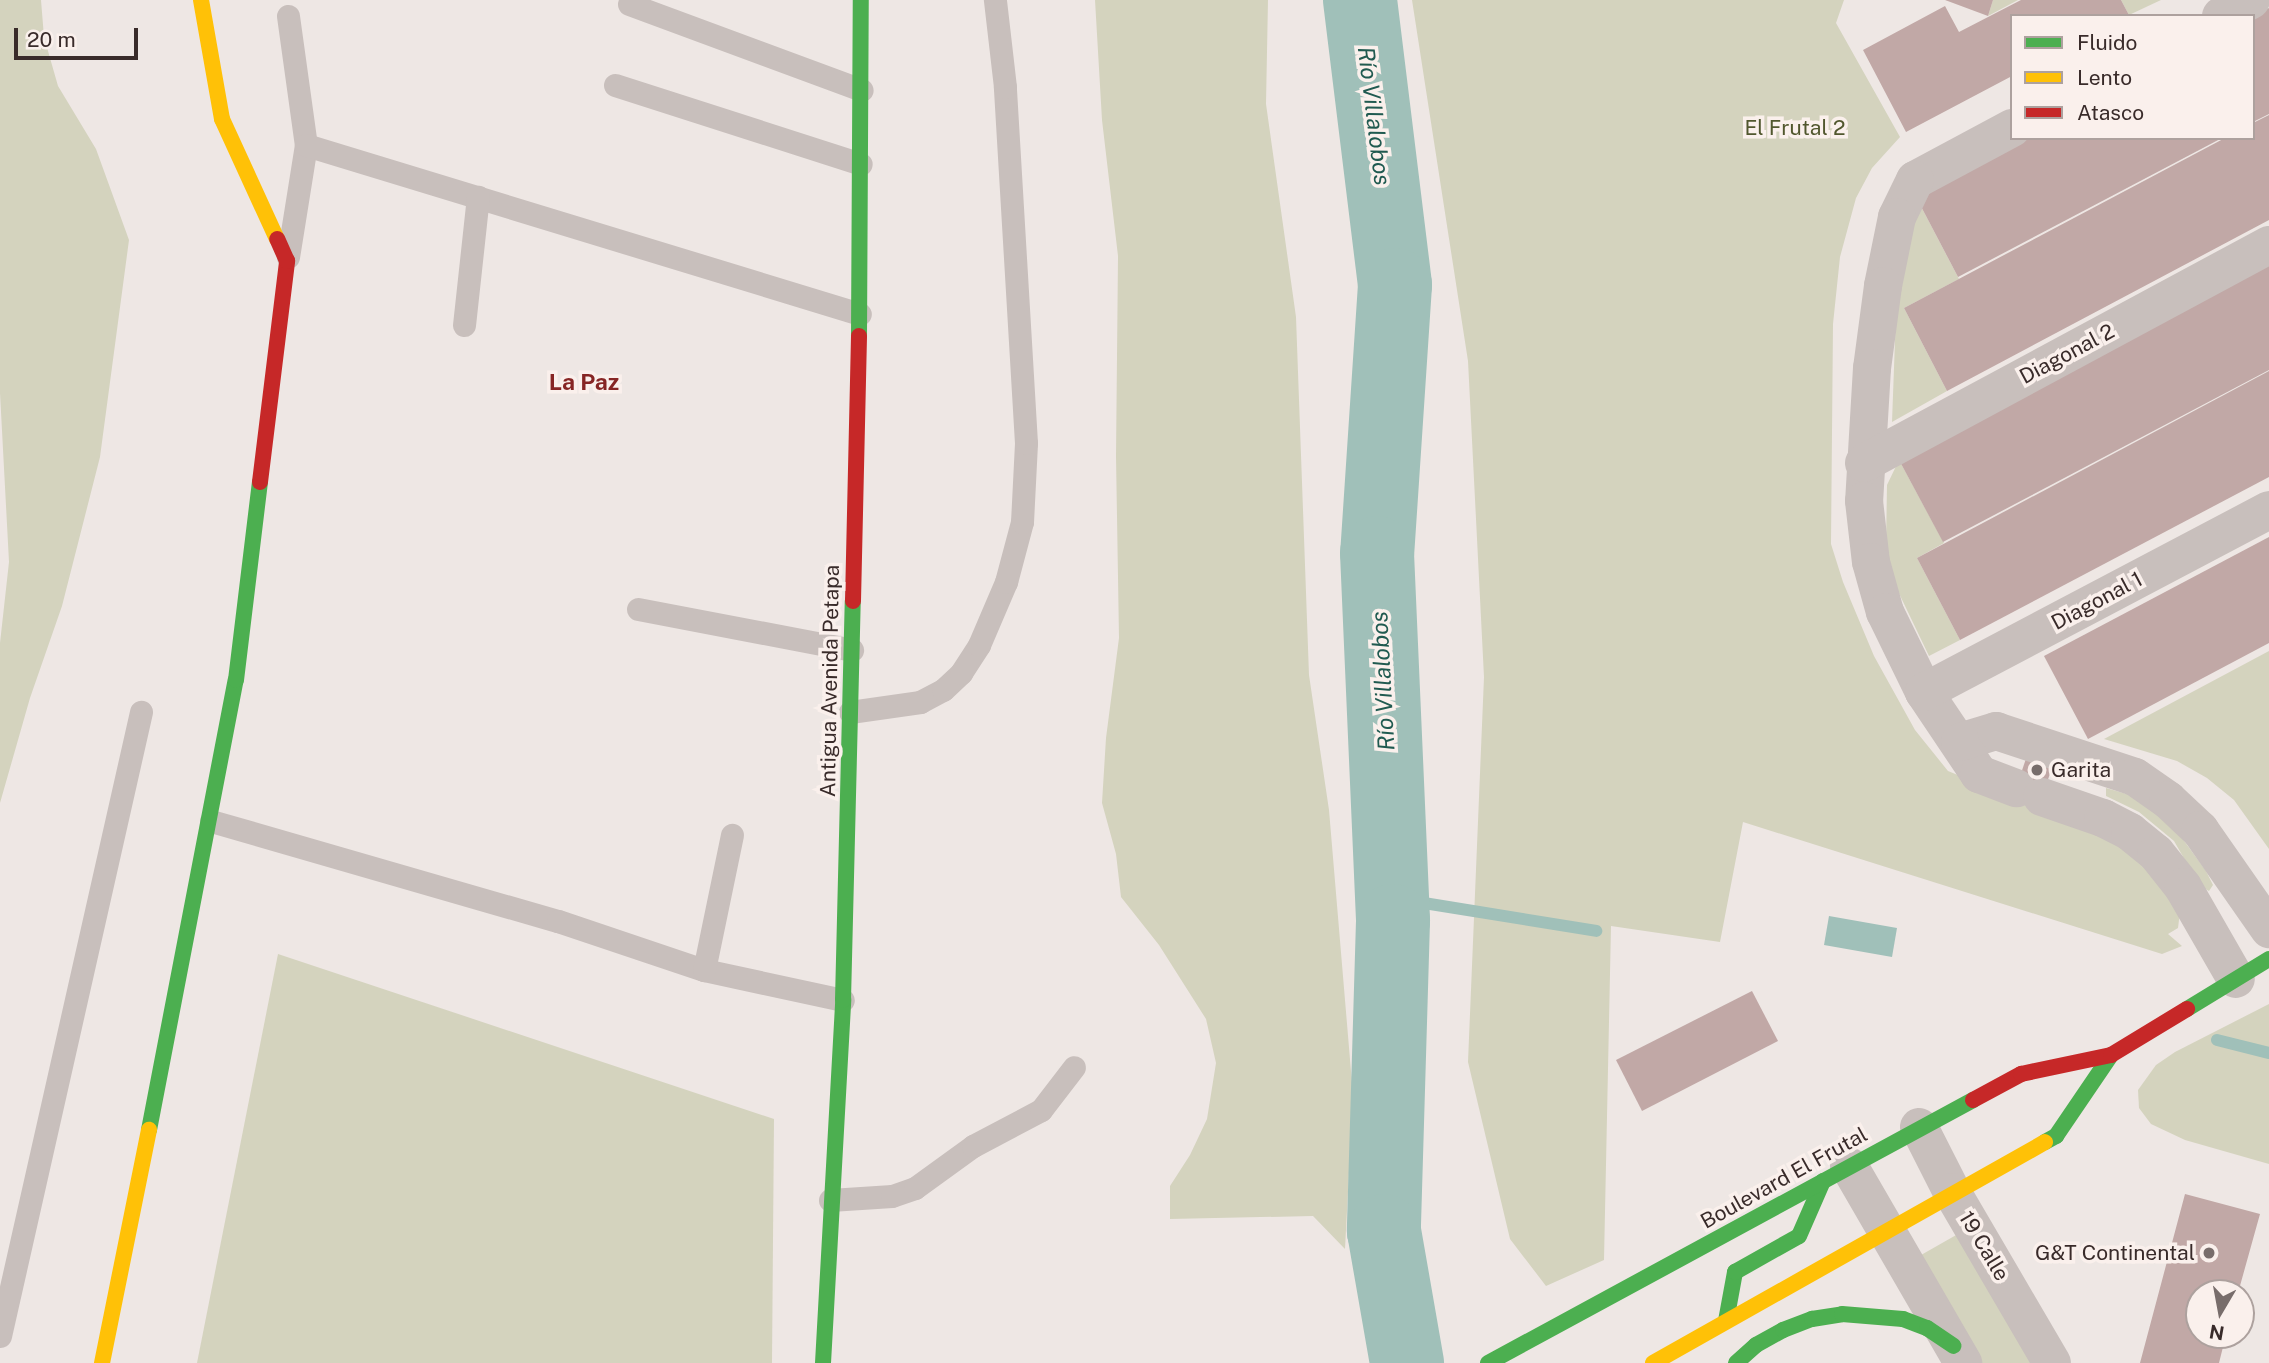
<!DOCTYPE html>
<html>
<head>
<meta charset="utf-8">
<style>
	body { margin:0 }
	#map { position:relative; width:2269px; height:1363px; overflow:hidden; background:#eee7e4; font-family:"Public Sans",sans-serif }
	div>[style] { position:absolute }
	.green>* { inset:0; background:#d4d3be }
	.water>* { inset:0; background:#a0c0b9 }
	.stream>* { height:12px; margin:-6px; padding:0 6px; transform-origin:6px; border-radius:6px; background:#a0c0b9 }
	.river>* { height:74px; margin:-37px; padding:0 37px; transform-origin:37px; border-radius:37px; background:#a0c0b9 }
	.building>* { inset:0; background:#c1a8a6 }
	.lane>* { height:23px; margin:-11.5px; padding:0 11.5px; transform-origin:11.5px; border-radius:11.5px; background:#c8bfbc }
	.street>* { height:38px; margin:-19px; padding:0 19px; transform-origin:19px; border-radius:19px; background:#c8bfbc }
	.fast>* { height:16px; margin:-8px; padding:0 8px; transform-origin:8px; border-radius:8px; background:#4caf50 }
	.slow>* { height:16px; margin:-8px; padding:0 8px; transform-origin:8px; border-radius:8px; background:#ffc107 }
	.jam>* { height:16px; margin:-8px; padding:0 8px; transform-origin:8px; border-radius:8px; background:#c62828 }
	.dots>* { width:19px; height:19px; translate:-50% -50%; box-sizing:border-box; border:4px solid #faf0ec; border-radius:50% }
	span { translate:-50% -50%; white-space:nowrap; text-align:center; line-height:1.15; -webkit-text-stroke:7px #faf0ec; paint-order:stroke }
	.park-label { font-size:21px; color:#51572e }
	.street-label { font-size:21px; color:#392b2a }
	.poi-label { font-size:21px; color:#392b2a }
	.left { translate:0 -50%; text-align:left }
	.right { translate:-100% -50%; text-align:right }
	.water-label { font-size:23px; color:#205a50; font-style:italic }
	.neighbourhood-label { font-size:23px; color:#862524; font-weight:700 }
	.legend { position:absolute; left:2010px; top:14px; width:245px; height:126px; box-sizing:border-box; background:#faf0ec; border:2px solid #ada19e; margin:0; padding:9px 12px; list-style:none; font-size:21px; color:#392b2a }
	.legend li { display:flex; align-items:center; gap:14px; height:35px }
	.legend b { width:35px; border:2px solid #ada19e }
	.north { position:absolute; left:2185px; top:1279px; width:70px; height:70px; box-sizing:border-box; background:#faf0ec; border:2px solid #ada19e; border-radius:50%; rotate:190deg; font-size:19px; font-weight:700; line-height:28px; text-align:center; color:#392b2a }
	.north::after { content:''; display:block; margin:auto; width:24px; height:32px; background:#786d6b; clip-path:polygon(50% 0,100% 100%,50% 72%,0 100%) }
	.scale { position:absolute; left:14px; top:28px; width:124px; height:32px; box-sizing:border-box; border:4px solid #392b2a; border-top:0; padding-left:9px; font-size:21px; line-height:24px; white-space:nowrap; color:#392b2a; -webkit-text-stroke:5px #faf0ec; paint-order:stroke }
</style>
</head>
<body>
<div id="map">
	<div class="green">
		<i style="clip-path:polygon(0 0,41px 0,44px 37px,58px 86px,96px 149px,129px 240px,100px 457px,62px 606px,30px 698px,0 803px,0 643px,9px 562px,0 393px)"></i>
		<i style="clip-path:polygon(1095px 0,1268px 0,1266px 104px,1296px 317px,1309px 675px,1329px 810px,1353px 1095px,1345px 1249px,1313px 1216px,1170px 1219px,1170px 1186px,1190px 1155px,1207px 1119px,1216px 1063px,1206px 1019px,1159px 945px,1121px 897px,1116px 854px,1102px 803px,1106px 738px,1119px 638px,1116px 456px,1118px 256px,1102px 120px)"></i>
		<i style="clip-path:polygon(1412px 0,1844px 0,1836px 23px,1900px 137px,1872px 168px,1856px 198px,1840px 257px,1833px 324px,1831px 544px,1843px 582px,1874px 656px,1915px 730px,1948px 771px,2128px 845px,2180px 912px,2178px 928px,2168px 934px,2182px 946px,2162px 954px,1743px 822px,1720px 942px,1611px 926px,1604px 1260px,1546px 1286px,1510px 1239px,1468px 1062px,1484px 677px,1468px 361px)"></i>
		<i style="clip-path:polygon(1993px 0,2018px 0,1988px 16px)"></i>
		<i style="clip-path:polygon(2121px 0,2161px 0,2129px 15px)"></i>
		<i style="clip-path:polygon(1915px 195px,1959px 279px,1904px 308px,1947px 391px,1892px 422px,1898px 259px)"></i>
		<i style="clip-path:polygon(1899px 460px,1944px 543px,1917px 558px,1960px 640px,1929px 656px,1895px 585px,1886px 546px,1887px 485px)"></i>
		<i style="clip-path:polygon(2269px 651px,2269px 849px,2234px 800px,2207px 778px,2177px 761px,2104px 739px)"></i>
		<i style="clip-path:polygon(2106px 788px,2137px 797px,2169px 820px,2206px 871px,2213px 885px,2209px 891px,2200px 886px,2174px 841px,2139px 812px,2106px 796px)"></i>
		<i style="clip-path:polygon(278px 954px,774px 1119px,772px 1363px,197px 1363px)"></i>
		<i style="clip-path:polygon(2269px 1004px,2269px 1164px,2185px 1140px,2151px 1124px,2139px 1108px,2138px 1090px,2156px 1065px,2175px 1052px)"></i>
		<i style="clip-path:polygon(1972px 1226px,2052px 1363px,1963px 1363px,1907px 1263px)"></i>
	</div>
	<div class="water">
		<i style="clip-path:polygon(1829px 916px,1897px 928px,1892px 957px,1824px 945px)"></i>
	</div>
	<div class="stream">
		<i style="left:1393px;top:898px;width:206px;rotate:9.2deg"></i>
		<i style="left:2217px;top:1040px;width:54px;rotate:14deg"></i>
	</div>
	<div class="river">
		<i style="left:1360px;top:0;width:287px;rotate:83deg"></i>
		<i style="left:1395px;top:285px;width:269px;rotate:93.8deg"></i>
		<i style="left:1377px;top:553px;width:368px;rotate:87.5deg"></i>
		<i style="left:1393px;top:921px;width:310px;rotate:91.7deg"></i>
		<i style="left:1384px;top:1231px;width:134px;rotate:80.1deg"></i>
	</div>
	<div class="building">
		<i style="clip-path:polygon(1945px 0,1993px 0,1988px 16px)"></i>
		<i style="clip-path:polygon(2021px 0,2121px 0,2129px 15px,2012px 16px,2012px 76px,1906px 132px,1863px 50px,1945px 6px,1959px 32px)"></i>
		<i style="clip-path:polygon(2269px 8px,2269px 114px,2253px 122px,2253px 16px)"></i>
		<i style="clip-path:polygon(2269px 115px,2269px 220px,1947px 391px,1904px 308px,2225px 138px,2253px 138px,2253px 123px)"></i>
		<i style="clip-path:polygon(2023px 138px,2222px 138px,1958px 277px,1915px 195px)"></i>
		<i style="clip-path:polygon(2269px 264px,2269px 370px,1943px 542px,1899px 460px)"></i>
		<i style="clip-path:polygon(2269px 371px,2269px 477px,1960px 640px,1917px 558px)"></i>
		<i style="clip-path:polygon(2269px 537px,2269px 643px,2088px 739px,2044px 656px)"></i>
		<i style="clip-path:polygon(2031px 744px,2057px 753px,2042px 797px,2016px 788px)"></i>
		<i style="clip-path:polygon(1752px 991px,1778px 1041px,1642px 1111px,1616px 1060px)"></i>
		<i style="clip-path:polygon(2185px 1194px,2260px 1214px,2238px 1293px,2199px 1293px,2199px 1335px,2226px 1335px,2219px 1363px,2140px 1363px)"></i>
	</div>
	<div class="lane">
		<i style="left:629px;top:4px;width:248px;rotate:20.3deg"></i>
		<i style="left:288px;top:16px;width:130px;rotate:82.1deg"></i>
		<i style="left:615px;top:85px;width:258px;rotate:17.8deg"></i>
		<i style="left:288px;top:257px;width:113px;rotate:-80.9deg"></i>
		<i style="left:306px;top:145px;width:579px;rotate:16.96deg"></i>
		<i style="left:464px;top:325px;width:129px;rotate:-83.8deg"></i>
		<i style="left:638px;top:609px;width:218px;rotate:10.8deg"></i>
		<i style="left:850px;top:712px;width:71px;rotate:-8.1deg"></i>
		<i style="left:920px;top:702px;width:26px;rotate:-28deg"></i>
		<i style="left:943px;top:690px;width:25px;rotate:-43deg"></i>
		<i style="left:961px;top:673px;width:33px;rotate:-57deg"></i>
		<i style="left:979px;top:645px;width:69px;rotate:-66.8deg"></i>
		<i style="left:1006px;top:582px;width:62px;rotate:-75.1deg"></i>
		<i style="left:1022px;top:522px;width:79px;rotate:-87.1deg"></i>
		<i style="left:1026px;top:443px;width:357px;rotate:-93.4deg"></i>
		<i style="left:1005px;top:87px;width:88px;rotate:-96.6deg"></i>
		<i style="left:211px;top:821px;width:361px;rotate:16.1deg"></i>
		<i style="left:558px;top:921px;width:154px;rotate:18.6deg"></i>
		<i style="left:704px;top:970px;width:142px;rotate:12.2deg"></i>
		<i style="left:704px;top:970px;width:138px;rotate:-78.3deg"></i>
		<i style="left:830px;top:1200px;width:62px;rotate:-3.7deg"></i>
		<i style="left:892px;top:1196px;width:24px;rotate:-19deg"></i>
		<i style="left:915px;top:1188px;width:72px;rotate:-35.9deg"></i>
		<i style="left:973px;top:1146px;width:77px;rotate:-27.9deg"></i>
		<i style="left:1041px;top:1110px;width:54px;rotate:-52.5deg"></i>
		<i style="left:0;top:1336px;width:640px;rotate:-77.27deg"></i>
	</div>
	<div class="street">
		<i style="left:2221px;top:16px;width:34px;rotate:-28deg"></i>
		<i style="left:2012px;top:128px;width:110px;rotate:151.8deg"></i>
		<i style="left:1915px;top:180px;width:41px;rotate:115.9deg"></i>
		<i style="left:1897px;top:217px;width:70px;rotate:101.5deg"></i>
		<i style="left:1883px;top:286px;width:83px;rotate:97.6deg"></i>
		<i style="left:1872px;top:368px;width:133px;rotate:93.4deg"></i>
		<i style="left:1864px;top:501px;width:61px;rotate:83.5deg"></i>
		<i style="left:1871px;top:562px;width:52px;rotate:74.4deg"></i>
		<i style="left:1885px;top:612px;width:89px;rotate:64deg"></i>
		<i style="left:1924px;top:692px;width:99px;rotate:56.1deg"></i>
		<i style="left:1979px;top:774px;width:40px;rotate:21deg"></i>
		<i style="left:1864px;top:463px;width:460px;rotate:-28.3deg"></i>
		<i style="left:1924px;top:692px;width:390px;rotate:-27.8deg"></i>
		<i style="left:1960px;top:742px;width:38px;rotate:-17deg"></i>
		<i style="left:1996px;top:731px;width:146px;rotate:18.3deg"></i>
		<i style="left:2135px;top:777px;width:40px;rotate:34.9deg"></i>
		<i style="left:2168px;top:800px;width:44px;rotate:43.2deg"></i>
		<i style="left:2200px;top:830px;width:121px;rotate:55.1deg"></i>
		<i style="left:2042px;top:797px;width:65px;rotate:19deg"></i>
		<i style="left:2103px;top:818px;width:30px;rotate:27deg"></i>
		<i style="left:2130px;top:832px;width:33px;rotate:39deg"></i>
		<i style="left:2156px;top:853px;width:43px;rotate:51.5deg"></i>
		<i style="left:2183px;top:887px;width:106px;rotate:60.1deg"></i>
		<i style="left:1919px;top:1127px;width:73px;rotate:63.1deg"></i>
		<i style="left:1952px;top:1192px;width:198px;rotate:59.7deg"></i>
		<i style="left:1849px;top:1166px;width:228px;rotate:59.9deg"></i>
	</div>
	<div class="fast">
		<i style="left:859px;top:336px;width:336px;rotate:-89.7deg"></i>
		<i style="left:2187px;top:1009px;width:96px;rotate:-31.4deg"></i>
		<i style="left:149px;top:1130px;width:458px;rotate:-79.1deg"></i>
		<i style="left:236px;top:680px;width:199px;rotate:-83.1deg"></i>
		<i style="left:2045px;top:1142px;width:13px;rotate:-29deg"></i>
		<i style="left:2056px;top:1136px;width:98px;rotate:-55.8deg"></i>
		<i style="left:1726px;top:1321px;width:50px;rotate:-79.6deg"></i>
		<i style="left:1735px;top:1272px;width:73px;rotate:-29.4deg"></i>
		<i style="left:1799px;top:1236px;width:60px;rotate:-66.4deg"></i>
		<i style="left:823px;top:1363px;width:364px;rotate:-86.8deg"></i>
		<i style="left:843px;top:1000px;width:399px;rotate:-88.6deg"></i>
		<i style="left:1488px;top:1363px;width:552px;rotate:-28.47deg"></i>
		<i style="left:1736px;top:1363px;width:27px;rotate:-42deg"></i>
		<i style="left:1756px;top:1345px;width:31px;rotate:-29deg"></i>
		<i style="left:1783px;top:1330px;width:31px;rotate:-21deg"></i>
		<i style="left:1812px;top:1319px;width:30px;rotate:-9deg"></i>
		<i style="left:1842px;top:1314px;width:61px;rotate:4.7deg"></i>
		<i style="left:1903px;top:1319px;width:26px;rotate:21deg"></i>
		<i style="left:1927px;top:1328px;width:32px;rotate:34deg"></i>
	</div>
	<div class="slow">
		<i style="left:201px;top:0;width:121px;rotate:80deg"></i>
		<i style="left:222px;top:119px;width:132px;rotate:65.4deg"></i>
		<i style="left:102px;top:1363px;width:238px;rotate:-78.6deg"></i>
		<i style="left:1653px;top:1363px;width:450px;rotate:-29.4deg"></i>
	</div>
	<div class="jam">
		<i style="left:260px;top:482px;width:223px;rotate:-83deg"></i>
		<i style="left:287px;top:261px;width:24px;rotate:-114deg"></i>
		<i style="left:853px;top:601px;width:265px;rotate:-88.7deg"></i>
		<i style="left:1973px;top:1100px;width:55px;rotate:-28.4deg"></i>
		<i style="left:2021px;top:1074px;width:92px;rotate:-11.9deg"></i>
		<i style="left:2111px;top:1055px;width:89px;rotate:-31.2deg"></i>
	</div>
	<div class="dots">
		<i style="left:2037px;top:770px;background:#786d6b"></i>
		<i style="left:2209px;top:1253px;background:#786d6b"></i>
	</div>
	<div class="park-label">
		<span style="left:1795px;top:128px">El Frutal 2</span>
	</div>
	<div class="street-label">
		<span style="left:2067px;top:354px;rotate:-28deg">Diagonal 2</span>
		<span style="left:2097px;top:601px;rotate:-28deg">Diagonal 1</span>
		<span style="left:830px;top:681px;rotate:-89deg">Antigua Avenida Petapa</span>
		<span style="left:1784px;top:1178px;rotate:-29deg">Boulevard El Frutal</span>
		<span style="left:1984px;top:1246px;rotate:59deg">19 Calle</span>
	</div>
	<div class="poi-label">
		<span class="left" style="left:2051px;top:770px">Garita</span>
		<span class="right" style="left:2195px;top:1253px">G&amp;T Continental</span>
	</div>
	<div class="water-label">
		<span style="left:1374px;top:116px;rotate:83deg">Río Villalobos</span>
		<span style="left:1383px;top:681px;rotate:-93deg">Río Villalobos</span>
	</div>
	<div class="neighbourhood-label">
		<span style="left:584px;top:382px">La Paz</span>
	</div>
	<ul class="legend">
	<li><b style="height:9px;background:#4caf50"></b>Fluido</li>
	<li><b style="height:9px;background:#ffc107"></b>Lento</li>
	<li><b style="height:9px;background:#c62828"></b>Atasco</li>
	</ul>
	<div class="north">N</div>
	<div class="scale">20 m</div>
</div>
</body>
</html>
